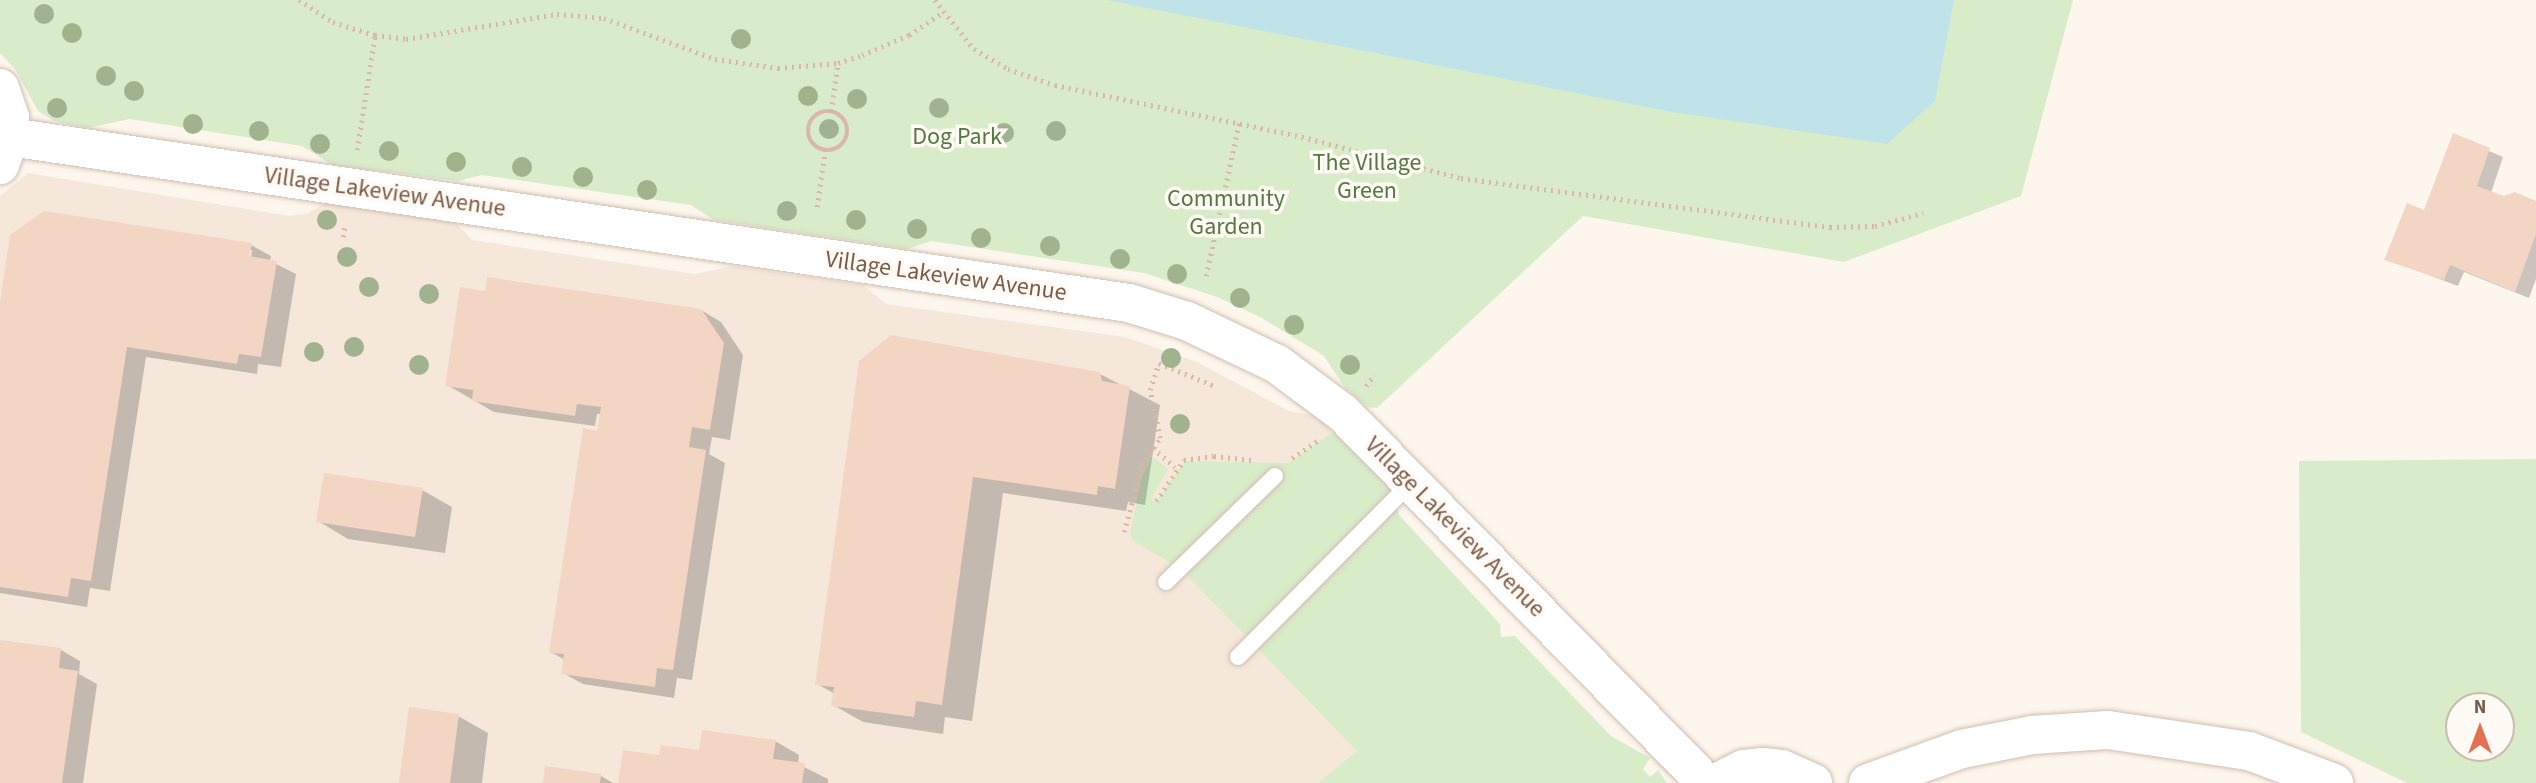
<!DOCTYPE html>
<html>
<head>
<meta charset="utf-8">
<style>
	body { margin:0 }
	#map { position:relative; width:2536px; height:783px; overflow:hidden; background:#fdf6ec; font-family:"Source Sans 3",sans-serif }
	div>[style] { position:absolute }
	.residential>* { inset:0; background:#f5e8da }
	.green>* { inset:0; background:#d8ecc9 }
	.water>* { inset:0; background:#bfe3e8 }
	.shadow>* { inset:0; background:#0003 }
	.building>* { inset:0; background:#f3d5c3 }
	.path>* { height:4.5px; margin-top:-2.25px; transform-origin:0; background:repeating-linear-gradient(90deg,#d9b8a5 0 2px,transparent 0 7px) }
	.path>.ring { margin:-2.25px; padding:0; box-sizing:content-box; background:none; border:4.5px solid #d9b8a5; border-radius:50% }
	.roads { filter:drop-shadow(0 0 2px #d1beb0) drop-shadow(0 0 2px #d1beb0) }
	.service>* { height:16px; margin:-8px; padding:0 8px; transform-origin:8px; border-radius:8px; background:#fff }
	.tertiary>* { height:38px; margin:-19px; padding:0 19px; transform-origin:19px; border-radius:19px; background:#fff }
	.trees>* { width:20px; height:20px; margin:-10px; border-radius:50%; background:#a0b28e }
	span { translate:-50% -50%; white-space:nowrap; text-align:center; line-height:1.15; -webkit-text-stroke:7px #fffaf3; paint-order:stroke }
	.park-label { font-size:24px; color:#537a41 }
	.street-label { font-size:24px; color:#7a5c4d }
	.north { position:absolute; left:2445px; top:692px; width:70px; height:70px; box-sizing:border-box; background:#fffaf3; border:2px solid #cabbb1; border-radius:50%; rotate:0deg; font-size:19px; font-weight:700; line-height:28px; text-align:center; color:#7a5c4d }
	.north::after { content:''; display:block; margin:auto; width:24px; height:32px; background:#e76f51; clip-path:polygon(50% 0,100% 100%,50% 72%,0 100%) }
</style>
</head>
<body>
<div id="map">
	<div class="residential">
		<i style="clip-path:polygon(28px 173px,289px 216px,308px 213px,328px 202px,455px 222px,472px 240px,695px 274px,732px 266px,863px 285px,886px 304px,1125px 337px,1197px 362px,1289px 411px,1316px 416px,1333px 432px,1307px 465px,1386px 761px,1383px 783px,0 783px,0 196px)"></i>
	</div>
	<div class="green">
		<i style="clip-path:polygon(0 0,2073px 0,2021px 196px,1844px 262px,1583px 216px,1377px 408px,1367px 407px,1345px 388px,1324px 356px,1260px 317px,1217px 297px,1144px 273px,931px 241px,908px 249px,714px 220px,691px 205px,482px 175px,458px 181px,332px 165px,302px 146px,130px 119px,87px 128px,54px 121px,38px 111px,15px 69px,0 53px)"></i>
		<i style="clip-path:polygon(1333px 432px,1393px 492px,1399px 515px,1500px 624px,1501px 637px,1515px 636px,1611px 736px,1650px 758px,1643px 769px,1650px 777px,1658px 770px,1667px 783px,1318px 783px,1357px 751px,1181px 569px,1132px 540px,1130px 533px,1142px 477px,1153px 457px,1168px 469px,1151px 499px,1156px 502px,1185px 461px,1289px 463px)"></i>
		<i style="clip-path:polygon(evenodd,2536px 459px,2536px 783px,2407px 783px,2301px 732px,2299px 461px,2536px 459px,2459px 706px,2501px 706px,2501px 748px,2459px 748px,2459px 706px)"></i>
	</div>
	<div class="water">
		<i style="clip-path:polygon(1107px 0,1954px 0,1935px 101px,1887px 144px,1672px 112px)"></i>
	</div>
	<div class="shadow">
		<i style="clip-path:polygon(2454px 136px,2503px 157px,2491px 193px,2536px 205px,2536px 279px,2529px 298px,2464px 272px,2458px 286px,2386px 259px,2425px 212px)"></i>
		<i style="clip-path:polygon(evenodd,251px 245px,271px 256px,270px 261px,296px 274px,281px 367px,258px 364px,257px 374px,146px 357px,110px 591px,90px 588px,87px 607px,0 593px,0 314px,251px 245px,249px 250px,252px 250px,250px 265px,246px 264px,249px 250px)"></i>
		<i style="clip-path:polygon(701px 310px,721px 322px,743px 355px,730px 440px,712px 437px,709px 454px,725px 463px,692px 680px,677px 678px,674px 698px,583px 684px,563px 673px,565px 660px,551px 652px,601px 414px,597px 414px,595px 426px,494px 412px,447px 385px)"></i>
		<i style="clip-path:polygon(861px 362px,1100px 374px,1160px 405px,1145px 505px,1128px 502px,1126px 511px,1003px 493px,972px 721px,945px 717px,943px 734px,863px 722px,833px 705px,835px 694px,817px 684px)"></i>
		<i style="clip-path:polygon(422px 490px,452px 507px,445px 553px,348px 539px,318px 521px)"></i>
		<i style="clip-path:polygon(0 642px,61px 650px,80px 661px,79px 674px,97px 684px,83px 783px,0 783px)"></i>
		<i style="clip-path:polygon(458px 716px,488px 733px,482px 783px,400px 783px)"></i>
		<i style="clip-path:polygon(775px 741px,799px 755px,798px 764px,828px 779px,828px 783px,620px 783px,661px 757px)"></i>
		<i style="clip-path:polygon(601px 776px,613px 783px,545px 783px)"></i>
	</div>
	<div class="building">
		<i style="clip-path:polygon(2453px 133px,2490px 148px,2477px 186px,2504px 196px,2515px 192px,2536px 201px,2536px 234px,2515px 292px,2450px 265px,2444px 280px,2384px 260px,2407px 203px,2424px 210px)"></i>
		<i style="clip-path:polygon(44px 211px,252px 243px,249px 256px,277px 261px,261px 357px,239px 354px,237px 364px,127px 347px,91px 581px,71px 578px,68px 597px,0 587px,0 302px,10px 235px)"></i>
		<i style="clip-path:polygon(487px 277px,701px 309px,724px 343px,710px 430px,692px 427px,689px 447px,706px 450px,673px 670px,657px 668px,655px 687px,561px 674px,564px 654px,549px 653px,583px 428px,597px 431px,601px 407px,577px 404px,575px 416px,472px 401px,473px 390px,445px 386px,460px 287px,485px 291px)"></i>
		<i style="clip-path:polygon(891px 335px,1100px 372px,1102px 381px,1130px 386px,1115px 489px,1098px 486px,1097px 495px,973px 477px,942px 705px,916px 701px,914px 717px,831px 706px,834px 687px,815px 685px,859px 361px)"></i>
		<i style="clip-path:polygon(324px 473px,423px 488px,415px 537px,316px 522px)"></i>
		<i style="clip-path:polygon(0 640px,61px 648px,59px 668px,78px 671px,62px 783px,0 783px)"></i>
		<i style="clip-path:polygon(409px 707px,459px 714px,450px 783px,399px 783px)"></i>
		<i style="clip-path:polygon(702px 730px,776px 740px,773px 759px,805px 763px,802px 783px,618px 783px,623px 750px,659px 755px,661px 745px,699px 750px)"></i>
		<i style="clip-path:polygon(545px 766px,601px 774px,600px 783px,543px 783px)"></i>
	</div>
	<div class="path">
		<i style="left:299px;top:0;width:40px;rotate:32.9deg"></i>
		<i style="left:333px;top:22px;width:44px;rotate:17.2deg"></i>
		<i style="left:375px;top:35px;width:31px;rotate:7deg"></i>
		<i style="left:406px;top:39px;width:153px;rotate:-9.4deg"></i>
		<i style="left:557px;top:14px;width:47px;rotate:4.9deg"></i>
		<i style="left:604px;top:18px;width:118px;rotate:20.3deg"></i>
		<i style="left:715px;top:59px;width:64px;rotate:8.1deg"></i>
		<i style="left:778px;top:68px;width:60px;rotate:-4.8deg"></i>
		<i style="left:838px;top:63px;width:25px;rotate:-18deg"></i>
		<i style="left:862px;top:55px;width:51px;rotate:-23.1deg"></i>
		<i style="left:909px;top:35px;width:40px;rotate:-34deg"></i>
		<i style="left:935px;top:0;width:63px;rotate:51.5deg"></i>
		<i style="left:974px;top:49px;width:39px;rotate:30deg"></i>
		<i style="left:1008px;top:69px;width:50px;rotate:18.8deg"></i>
		<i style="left:1055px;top:85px;width:245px;rotate:11.8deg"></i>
		<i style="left:1295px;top:135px;width:171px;rotate:14.5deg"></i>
		<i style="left:1461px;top:178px;width:372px;rotate:7.6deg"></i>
		<i style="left:1830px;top:227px;width:45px;rotate:-1.3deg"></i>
		<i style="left:1875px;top:226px;width:50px;rotate:-15.2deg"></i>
		<i style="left:831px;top:111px;width:49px;rotate:-81.7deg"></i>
		<i class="ring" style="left:808px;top:111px;width:35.5px;height:35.5px"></i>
		<i style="left:357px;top:150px;width:116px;rotate:-81.1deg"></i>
		<i style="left:817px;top:207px;width:57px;rotate:-81.9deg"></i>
		<i style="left:343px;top:237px;width:13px;rotate:-81deg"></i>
		<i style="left:1206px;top:276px;width:157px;rotate:-77.8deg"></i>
		<i style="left:1366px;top:386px;width:14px;rotate:-54deg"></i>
		<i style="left:1153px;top:448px;width:29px;rotate:41deg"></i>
		<i style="left:1292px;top:458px;width:32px;rotate:-34deg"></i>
		<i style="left:1156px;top:501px;width:50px;rotate:-55.7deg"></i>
		<i style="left:1184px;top:460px;width:30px;rotate:-8deg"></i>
		<i style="left:1214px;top:456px;width:38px;rotate:6deg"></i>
		<i style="left:1124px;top:532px;width:69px;rotate:-75deg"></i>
		<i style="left:1142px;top:465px;width:32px;rotate:-56deg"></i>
		<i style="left:1160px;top:438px;width:49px;rotate:-101.8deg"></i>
		<i style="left:1150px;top:390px;width:28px;rotate:-72deg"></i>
		<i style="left:1159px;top:363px;width:61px;rotate:22.3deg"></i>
	</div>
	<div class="roads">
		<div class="service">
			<i style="left:1166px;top:582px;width:152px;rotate:-44.2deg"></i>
			<i style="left:1238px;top:657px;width:245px;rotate:-45.2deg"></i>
		</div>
		<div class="tertiary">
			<i style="left:0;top:88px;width:31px;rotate:71deg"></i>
			<i style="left:10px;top:117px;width:20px;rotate:90deg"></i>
			<i style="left:10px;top:137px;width:30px;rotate:110deg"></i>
			<i style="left:10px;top:137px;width:1131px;rotate:8.44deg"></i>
			<i style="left:1129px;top:303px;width:61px;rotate:17.2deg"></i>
			<i style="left:1187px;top:321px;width:100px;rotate:25.5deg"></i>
			<i style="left:1277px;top:364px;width:82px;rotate:36.6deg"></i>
			<i style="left:1343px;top:413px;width:518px;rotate:45.55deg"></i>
			<i style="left:1716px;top:783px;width:31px;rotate:-27deg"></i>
			<i style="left:1744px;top:769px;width:19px;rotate:-6deg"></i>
			<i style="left:1763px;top:767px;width:19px;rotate:6deg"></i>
			<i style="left:1782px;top:769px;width:34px;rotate:24deg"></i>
			<i style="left:1868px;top:783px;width:100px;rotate:-19.9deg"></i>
			<i style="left:1962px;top:749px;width:71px;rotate:-11.3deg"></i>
			<i style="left:2032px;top:735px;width:76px;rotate:-3.8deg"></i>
			<i style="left:2108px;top:730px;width:143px;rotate:8.5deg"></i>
			<i style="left:2249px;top:751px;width:91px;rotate:20.6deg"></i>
		</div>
	</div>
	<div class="trees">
		<i style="left:44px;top:14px"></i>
		<i style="left:72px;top:33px"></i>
		<i style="left:741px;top:39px"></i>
		<i style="left:106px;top:76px"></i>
		<i style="left:134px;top:91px"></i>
		<i style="left:808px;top:96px"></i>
		<i style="left:857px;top:99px"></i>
		<i style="left:57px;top:108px"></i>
		<i style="left:939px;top:108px"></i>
		<i style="left:193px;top:124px"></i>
		<i style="left:829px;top:129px"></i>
		<i style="left:259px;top:131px"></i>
		<i style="left:1056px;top:131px"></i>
		<i style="left:1004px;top:133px"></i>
		<i style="left:320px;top:144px"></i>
		<i style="left:389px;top:151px"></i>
		<i style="left:456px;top:162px"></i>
		<i style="left:522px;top:167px"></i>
		<i style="left:583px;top:177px"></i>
		<i style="left:647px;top:190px"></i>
		<i style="left:787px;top:211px"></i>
		<i style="left:327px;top:220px"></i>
		<i style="left:856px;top:220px"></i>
		<i style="left:917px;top:229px"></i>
		<i style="left:981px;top:238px"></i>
		<i style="left:1050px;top:246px"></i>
		<i style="left:347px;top:257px"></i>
		<i style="left:1120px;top:259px"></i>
		<i style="left:1177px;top:274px"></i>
		<i style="left:369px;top:287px"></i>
		<i style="left:429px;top:294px"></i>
		<i style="left:1240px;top:298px"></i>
		<i style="left:1294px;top:325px"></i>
		<i style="left:354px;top:347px"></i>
		<i style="left:314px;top:352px"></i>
		<i style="left:1171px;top:358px"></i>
		<i style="left:419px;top:365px"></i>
		<i style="left:1350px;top:365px"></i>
		<i style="left:1180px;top:424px"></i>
	</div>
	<div class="park-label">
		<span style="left:957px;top:137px">Dog Park</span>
		<span style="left:1367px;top:177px">The Village<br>Green</span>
		<span style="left:1226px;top:213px">Community<br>Garden</span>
	</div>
	<div class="street-label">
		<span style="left:385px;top:192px;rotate:8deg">Village Lakeview Avenue</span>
		<span style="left:946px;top:276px;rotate:8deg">Village Lakeview Avenue</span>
		<span style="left:1455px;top:527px;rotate:45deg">Village Lakeview Avenue</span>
	</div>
	<div class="north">N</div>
</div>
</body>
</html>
